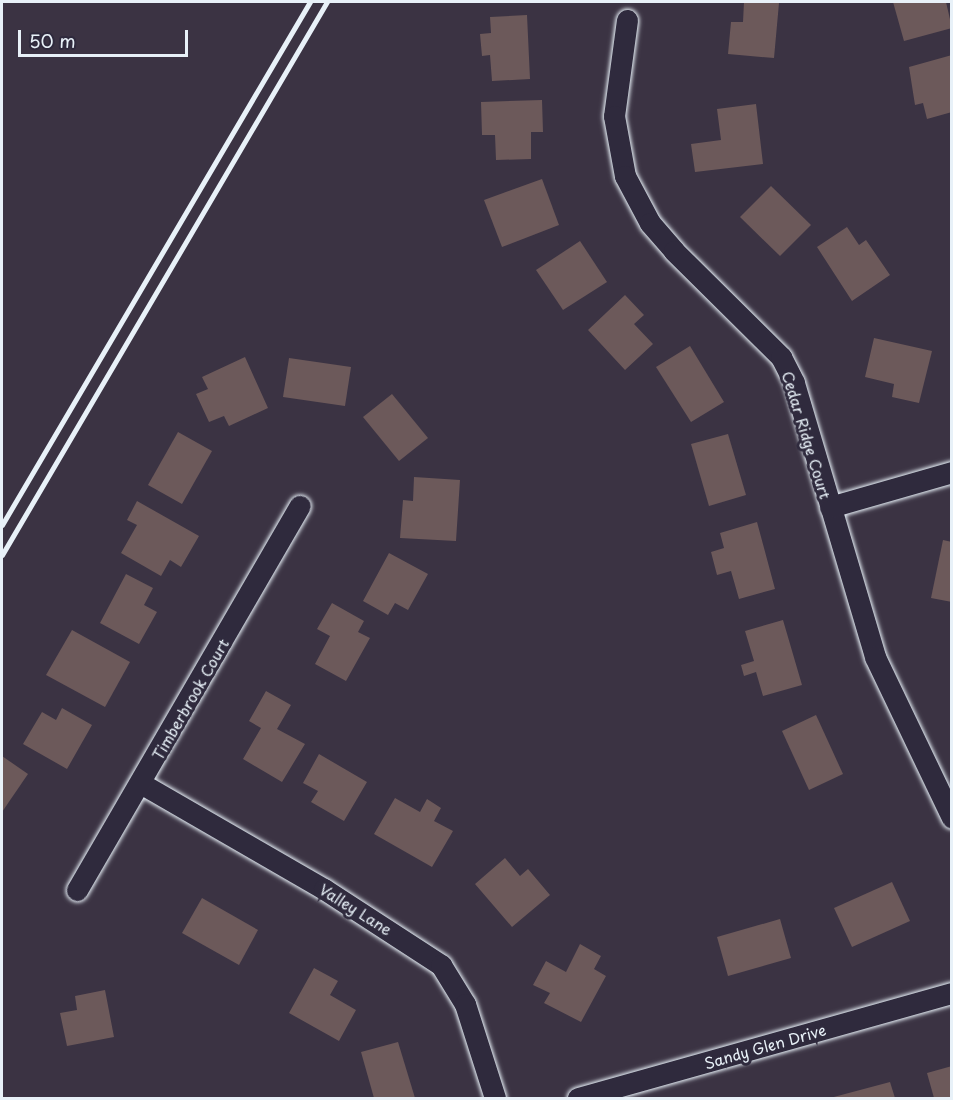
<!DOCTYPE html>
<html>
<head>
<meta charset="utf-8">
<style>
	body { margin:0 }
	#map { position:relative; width:953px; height:1100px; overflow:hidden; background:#3b3343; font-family:"Playpen Sans",sans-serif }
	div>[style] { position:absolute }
	.building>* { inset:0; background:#6c595a }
	.roads { filter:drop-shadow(0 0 2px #e8f1f8) drop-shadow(0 0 2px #e8f1f8) }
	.street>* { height:21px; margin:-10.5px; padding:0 10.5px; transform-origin:10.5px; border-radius:10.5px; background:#2f2a3d }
	.rail>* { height:4.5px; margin:-2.25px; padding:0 2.25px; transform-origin:2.25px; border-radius:2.25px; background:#e8f1f8 }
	span { translate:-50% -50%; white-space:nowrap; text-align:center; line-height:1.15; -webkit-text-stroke:6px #2f2a3d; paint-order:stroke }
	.street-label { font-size:15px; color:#e8f1f8 }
	.frame { position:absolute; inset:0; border:3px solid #e8f1f8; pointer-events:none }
	.scale { position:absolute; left:18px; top:30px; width:170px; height:27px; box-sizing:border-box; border:3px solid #e8f1f8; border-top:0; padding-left:8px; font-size:18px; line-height:21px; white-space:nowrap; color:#e8f1f8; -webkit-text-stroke:4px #2f2a3d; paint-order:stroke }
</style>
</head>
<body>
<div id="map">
	<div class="building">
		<i style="clip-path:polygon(744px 2px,779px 3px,774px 58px,728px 54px,731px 22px,743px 22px)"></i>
		<i style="clip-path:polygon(893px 2px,946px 2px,952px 28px,904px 41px)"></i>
		<i style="clip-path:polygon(527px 15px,530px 79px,492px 81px,490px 55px,482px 56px,480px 34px,491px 33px,490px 17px)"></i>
		<i style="clip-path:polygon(952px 55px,952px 112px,927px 119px,923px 103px,915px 105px,909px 67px)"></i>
		<i style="clip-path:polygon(542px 100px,543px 132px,531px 132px,531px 159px,496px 160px,495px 135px,482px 135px,481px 102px)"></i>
		<i style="clip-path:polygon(756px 104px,763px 164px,695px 172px,691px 144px,721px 140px,717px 109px)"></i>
		<i style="clip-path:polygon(542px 179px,559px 225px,502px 247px,484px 200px)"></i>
		<i style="clip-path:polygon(771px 186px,811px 225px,780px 256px,740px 217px)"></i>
		<i style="clip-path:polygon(847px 227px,859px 245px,866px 240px,890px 275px,852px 301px,817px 247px)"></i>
		<i style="clip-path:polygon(580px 241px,607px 282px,563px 310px,536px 270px)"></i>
		<i style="clip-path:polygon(625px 295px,644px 315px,634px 324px,653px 344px,625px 370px,588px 330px)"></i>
		<i style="clip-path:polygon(874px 338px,932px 351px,919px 403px,892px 397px,894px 384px,865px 377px)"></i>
		<i style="clip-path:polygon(690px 346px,724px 402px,691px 422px,656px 367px)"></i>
		<i style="clip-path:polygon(245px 357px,268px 408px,229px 426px,224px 416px,209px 422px,196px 394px,208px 389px,202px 377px)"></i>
		<i style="clip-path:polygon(289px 358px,351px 367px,345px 406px,283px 397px)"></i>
		<i style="clip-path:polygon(392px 394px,428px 438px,399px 461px,363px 417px)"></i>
		<i style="clip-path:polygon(178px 432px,212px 451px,182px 504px,148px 485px)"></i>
		<i style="clip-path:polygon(728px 434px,746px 495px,709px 506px,691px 444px)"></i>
		<i style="clip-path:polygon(414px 477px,460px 480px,456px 541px,400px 538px,403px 500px,413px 501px)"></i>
		<i style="clip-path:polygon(137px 501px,199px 536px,181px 567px,170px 560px,161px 576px,121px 553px,137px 525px,127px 520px)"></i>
		<i style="clip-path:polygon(757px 522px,775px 589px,739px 599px,731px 571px,717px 575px,711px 552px,724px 548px,720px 533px)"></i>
		<i style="clip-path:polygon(943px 540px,952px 542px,952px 602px,931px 598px)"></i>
		<i style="clip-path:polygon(389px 553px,428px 574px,408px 610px,395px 603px,388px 615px,363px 601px)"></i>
		<i style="clip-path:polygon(126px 574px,153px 588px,144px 605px,157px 612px,139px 644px,100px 623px)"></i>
		<i style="clip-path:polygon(332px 603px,364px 621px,358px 632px,370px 638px,346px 681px,315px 664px,330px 636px,317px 629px)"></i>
		<i style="clip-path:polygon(783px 620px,802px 685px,763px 696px,756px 672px,744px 676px,741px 665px,754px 661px,745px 631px)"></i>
		<i style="clip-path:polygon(72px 630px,130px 662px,105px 707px,46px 675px)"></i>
		<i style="clip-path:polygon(266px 691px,291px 705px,277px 729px,305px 744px,282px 782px,243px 759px,261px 728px,249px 721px)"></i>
		<i style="clip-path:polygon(62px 708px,92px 725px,67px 769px,23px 744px,42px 712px,56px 720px)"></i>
		<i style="clip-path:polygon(816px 715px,843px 774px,809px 790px,782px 731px)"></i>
		<i style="clip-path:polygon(319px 754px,367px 782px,344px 821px,311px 802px,318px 791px,303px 783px)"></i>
		<i style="clip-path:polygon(2px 756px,28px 774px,2px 812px)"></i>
		<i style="clip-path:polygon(395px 798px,420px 812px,427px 799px,441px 808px,434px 821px,453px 831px,432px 867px,374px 834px)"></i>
		<i style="clip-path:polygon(505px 858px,520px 876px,528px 869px,550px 895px,512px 927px,475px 884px)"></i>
		<i style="clip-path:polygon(892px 882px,910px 921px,852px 947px,834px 908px)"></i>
		<i style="clip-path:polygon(202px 898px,258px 930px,239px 965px,182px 933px)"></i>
		<i style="clip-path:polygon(780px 919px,791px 958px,728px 976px,717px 937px)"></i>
		<i style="clip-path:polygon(580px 944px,601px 956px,594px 969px,606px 976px,581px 1022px,544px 1003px,550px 993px,533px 985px,546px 961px,566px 972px)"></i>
		<i style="clip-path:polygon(314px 968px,338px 981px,330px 995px,356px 1010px,339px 1041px,289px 1013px)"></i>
		<i style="clip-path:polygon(105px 990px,114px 1037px,67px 1046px,60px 1013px,77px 1010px,75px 996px)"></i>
		<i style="clip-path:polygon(398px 1042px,415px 1098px,374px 1098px,361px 1052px)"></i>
		<i style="clip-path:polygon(952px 1066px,952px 1098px,934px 1098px,927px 1073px)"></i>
		<i style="clip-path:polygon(890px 1082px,895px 1098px,830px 1098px)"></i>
	</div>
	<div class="roads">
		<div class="street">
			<i style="left:627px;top:20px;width:97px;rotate:97.7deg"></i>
			<i style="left:614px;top:116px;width:61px;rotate:79.6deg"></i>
			<i style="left:625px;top:176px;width:53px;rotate:62deg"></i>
			<i style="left:650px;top:223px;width:37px;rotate:49deg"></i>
			<i style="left:674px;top:251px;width:151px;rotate:44.7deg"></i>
			<i style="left:781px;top:357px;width:29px;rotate:63deg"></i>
			<i style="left:794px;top:383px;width:286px;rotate:73.5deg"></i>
			<i style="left:875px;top:657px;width:178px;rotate:64.4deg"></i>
			<i style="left:830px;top:507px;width:127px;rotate:-16deg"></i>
			<i style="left:142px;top:784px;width:210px;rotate:30deg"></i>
			<i style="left:324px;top:889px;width:140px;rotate:33deg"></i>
			<i style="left:441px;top:965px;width:46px;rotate:58.4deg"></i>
			<i style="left:465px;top:1004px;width:99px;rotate:72.3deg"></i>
			<i style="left:77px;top:890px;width:444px;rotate:-59.9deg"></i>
			<i style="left:578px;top:1098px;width:388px;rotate:-15.7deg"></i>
		</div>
	</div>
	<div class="rail">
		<i style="left:2px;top:525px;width:607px;rotate:-59.51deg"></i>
		<i style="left:2px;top:555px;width:641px;rotate:-59.56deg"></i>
	</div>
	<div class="street-label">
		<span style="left:807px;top:435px;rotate:73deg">Cedar Ridge Court</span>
		<span style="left:190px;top:699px;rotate:-60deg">Timberbrook Court</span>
		<span style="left:356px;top:909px;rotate:32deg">Valley Lane</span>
		<span style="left:765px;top:1046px;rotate:-16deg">Sandy Glen Drive</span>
	</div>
	<div class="frame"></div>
	<div class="scale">50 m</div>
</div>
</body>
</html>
